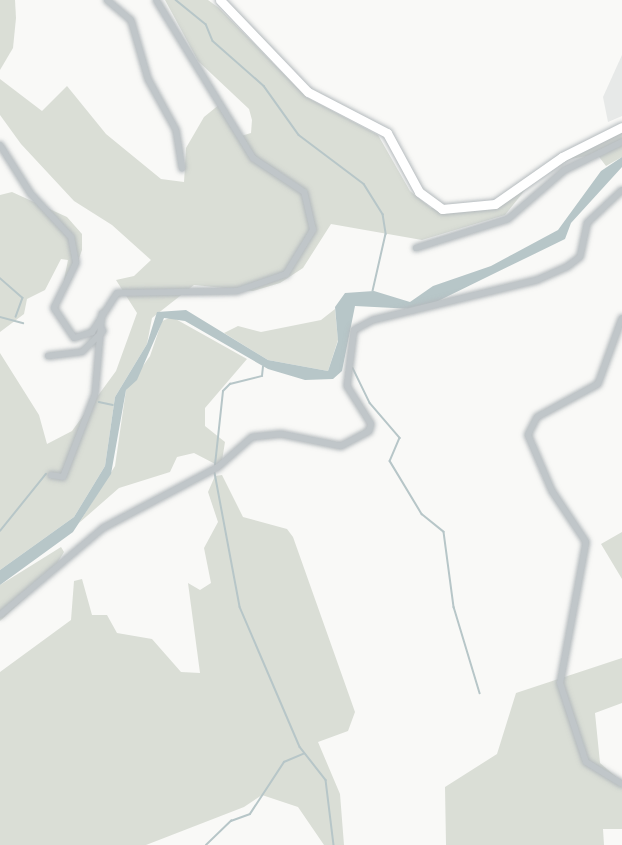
<!DOCTYPE html>
<html>
<head>
<meta charset="utf-8">
<style>
	body { margin:0 }
	#map { position:relative; width:622px; height:845px; overflow:hidden; background:#f9f9f7; font-family:"Exo 2",sans-serif }
	div>[style] { position:absolute }
	.built>* { inset:0; background:#e7e9e8 }
	.green>* { inset:0; background:#daded6 }
	.water>* { inset:0; background:#b7c6c8 }
	.stream>* { height:1.5px; margin:-0.75px; padding:0 0.75px; transform-origin:0.75px; border-radius:0.75px; background:#b7c6c8 }
	.roads { filter:drop-shadow(0 0 2px #b4babd) drop-shadow(0 0 2px #b4babd) }
	.minor>* { height:6px; margin:-3px; padding:0 3px; transform-origin:3px; border-radius:3px; background:#c0c6c9 }
	.primary>* { height:9px; margin:-4.5px; padding:0 4.5px; transform-origin:4.5px; border-radius:4.5px; background:#fff }
	span { translate:-50% -50%; white-space:nowrap; text-align:center; line-height:1.15; -webkit-text-stroke:6px #fff; paint-order:stroke }
</style>
</head>
<body>
<div id="map">
	<div class="built">
		<i style="clip-path:polygon(622px 55px,622px 116px,608px 122px,603px 97px)"></i>
	</div>
	<div class="green">
		<i style="clip-path:polygon(0 0,15px 0,16px 18px,13px 48px,0 70px)"></i>
		<i style="clip-path:polygon(165px 0,208px 0,219px 8px,306px 97px,378px 135px,410px 191px,431px 208px,484px 209px,544px 168px,622px 128px,622px 157px,606px 166px,597px 154px,571px 159px,537px 175px,505px 215px,422px 240px,331px 224px,303px 268px,280px 283px,253px 291px,194px 285px,152px 318px,147px 344px,115px 397px,105px 466px,74px 517px,0 570px,0 353px,39px 415px,47px 444px,72px 431px,116px 371px,137px 313px,116px 280px,134px 276px,151px 260px,112px 225px,74px 201px,21px 144px,0 115px,0 79px,42px 111px,67px 86px,106px 134px,161px 179px,184px 182px,186px 148px,204px 117px,220px 104px,241px 136px,251px 133px,252px 120px,249px 109px,198px 61px)"></i>
		<i style="clip-path:polygon(12px 192px,67px 217px,82px 234px,82px 250px,71px 281px,64px 280px,68px 260px,61px 259px,45px 290px,27px 299px,24px 314px,0 332px,0 195px)"></i>
		<i style="clip-path:polygon(335px 309px,338px 340px,328px 371px,268px 360px,224px 333px,238px 326px,261px 332px,321px 320px)"></i>
		<i style="clip-path:polygon(172px 317px,247px 359px,205px 408px,205px 426px,225px 442px,221px 467px,194px 453px,177px 457px,170px 472px,119px 488px,79px 523px,115px 466px,126px 390px,150px 356px,162px 321px)"></i>
		<i style="clip-path:polygon(222px 475px,243px 517px,287px 529px,293px 537px,355px 712px,348px 731px,318px 742px,340px 794px,344px 845px,324px 845px,298px 807px,262px 795px,244px 807px,146px 845px,0 845px,0 672px,71px 620px,74px 581px,82px 579px,92px 615px,107px 615px,117px 633px,152px 639px,181px 672px,200px 673px,188px 583px,200px 590px,211px 583px,204px 548px,218px 522px,208px 492px,215px 476px)"></i>
		<i style="clip-path:polygon(622px 532px,622px 579px,601px 544px)"></i>
		<i style="clip-path:polygon(61px 547px,64px 552px,50px 575px,0 621px,0 585px)"></i>
		<i style="clip-path:polygon(622px 658px,622px 703px,595px 713px,600px 763px,622px 782px,622px 829px,603px 829px,604px 845px,446px 845px,445px 787px,497px 754px,516px 693px)"></i>
	</div>
	<div class="water">
		<i style="clip-path:polygon(622px 157px,622px 167px,571px 223px,565px 239px,434px 303px,413px 309px,355px 306px,342px 371px,333px 379px,305px 380px,268px 369px,185px 321px,164px 318px,137px 380px,126px 390px,111px 474px,73px 532px,0 585px,0 570px,74px 517px,105px 466px,115px 397px,147px 344px,157px 312px,186px 310px,268px 360px,328px 371px,338px 341px,335px 307px,345px 293px,374px 291px,410px 302px,433px 286px,491px 266px,558px 230px,601px 171px)"></i>
	</div>
	<div class="stream">
		<i style="left:176px;top:0;width:38px;rotate:39deg"></i>
		<i style="left:206px;top:24px;width:18px;rotate:68deg"></i>
		<i style="left:213px;top:41px;width:68px;rotate:41.4deg"></i>
		<i style="left:264px;top:86px;width:60px;rotate:54.5deg"></i>
		<i style="left:299px;top:135px;width:81px;rotate:37deg"></i>
		<i style="left:364px;top:184px;width:36px;rotate:58deg"></i>
		<i style="left:383px;top:214px;width:20px;rotate:81deg"></i>
		<i style="left:386px;top:234px;width:58px;rotate:102.8deg"></i>
		<i style="left:0;top:278px;width:30px;rotate:41deg"></i>
		<i style="left:23px;top:298px;width:20px;rotate:110deg"></i>
		<i style="left:0;top:317px;width:24px;rotate:15deg"></i>
		<i style="left:353px;top:368px;width:39px;rotate:64deg"></i>
		<i style="left:370px;top:403px;width:46px;rotate:49.4deg"></i>
		<i style="left:400px;top:438px;width:25px;rotate:113deg"></i>
		<i style="left:390px;top:461px;width:62px;rotate:58.9deg"></i>
		<i style="left:422px;top:514px;width:28px;rotate:39deg"></i>
		<i style="left:444px;top:532px;width:76px;rotate:82.4deg"></i>
		<i style="left:454px;top:607px;width:90px;rotate:73.2deg"></i>
		<i style="left:99px;top:402px;width:14px;rotate:12deg"></i>
		<i style="left:215px;top:465px;width:74px;rotate:-83.8deg"></i>
		<i style="left:223px;top:391px;width:10px;rotate:-45deg"></i>
		<i style="left:230px;top:384px;width:33px;rotate:-14deg"></i>
		<i style="left:262px;top:376px;width:9px;rotate:-84deg"></i>
		<i style="left:215px;top:473px;width:136px;rotate:79.4deg"></i>
		<i style="left:240px;top:607px;width:152px;rotate:66.8deg"></i>
		<i style="left:300px;top:747px;width:42px;rotate:51.8deg"></i>
		<i style="left:326px;top:780px;width:65px;rotate:83deg"></i>
		<i style="left:0;top:531px;width:73px;rotate:-51.1deg"></i>
		<i style="left:206px;top:845px;width:35px;rotate:-44deg"></i>
		<i style="left:231px;top:821px;width:20px;rotate:-20deg"></i>
		<i style="left:250px;top:814px;width:62px;rotate:-56.8deg"></i>
		<i style="left:284px;top:762px;width:21px;rotate:-23deg"></i>
	</div>
	<div class="roads">
		<div class="minor">
			<i style="left:107px;top:0;width:31px;rotate:40deg"></i>
			<i style="left:131px;top:20px;width:61px;rotate:73.9deg"></i>
			<i style="left:148px;top:79px;width:58px;rotate:61.2deg"></i>
			<i style="left:176px;top:130px;width:39px;rotate:81deg"></i>
			<i style="left:0;top:145px;width:58px;rotate:57.7deg"></i>
			<i style="left:31px;top:194px;width:59px;rotate:47.1deg"></i>
			<i style="left:71px;top:237px;width:26px;rotate:79deg"></i>
			<i style="left:76px;top:263px;width:50px;rotate:116.1deg"></i>
			<i style="left:54px;top:308px;width:36px;rotate:56deg"></i>
			<i style="left:74px;top:338px;width:19px;rotate:-18deg"></i>
			<i style="left:92px;top:332px;width:46px;rotate:-57.3deg"></i>
			<i style="left:117px;top:293px;width:120px;rotate:-1deg"></i>
			<i style="left:237px;top:291px;width:52px;rotate:-19.1deg"></i>
			<i style="left:286px;top:274px;width:52px;rotate:-58.5deg"></i>
			<i style="left:313px;top:230px;width:39px;rotate:-103deg"></i>
			<i style="left:304px;top:192px;width:61px;rotate:-146.3deg"></i>
			<i style="left:253px;top:158px;width:185px;rotate:-121.5deg"></i>
			<i style="left:416px;top:248px;width:96px;rotate:-17.5deg"></i>
			<i style="left:508px;top:219px;width:75px;rotate:-40.7deg"></i>
			<i style="left:565px;top:170px;width:64px;rotate:-26.2deg"></i>
			<i style="left:622px;top:318px;width:70px;rotate:110deg"></i>
			<i style="left:598px;top:384px;width:69px;rotate:151.6deg"></i>
			<i style="left:537px;top:417px;width:20px;rotate:117deg"></i>
			<i style="left:528px;top:435px;width:61px;rotate:66.8deg"></i>
			<i style="left:552px;top:491px;width:61px;rotate:56.3deg"></i>
			<i style="left:586px;top:542px;width:143px;rotate:100.4deg"></i>
			<i style="left:560px;top:683px;width:83px;rotate:71.8deg"></i>
			<i style="left:586px;top:762px;width:42px;rotate:31.4deg"></i>
			<i style="left:48px;top:356px;width:34px;rotate:-7deg"></i>
			<i style="left:82px;top:352px;width:30px;rotate:-45deg"></i>
			<i style="left:51px;top:475px;width:12px;rotate:9deg"></i>
			<i style="left:63px;top:477px;width:89px;rotate:-68.9deg"></i>
			<i style="left:95px;top:394px;width:81px;rotate:-85.1deg"></i>
			<i style="left:0;top:615px;width:135px;rotate:-40.2deg"></i>
			<i style="left:103px;top:528px;width:130px;rotate:-27.9deg"></i>
			<i style="left:218px;top:467px;width:45px;rotate:-41.4deg"></i>
			<i style="left:252px;top:437px;width:29px;rotate:-6deg"></i>
			<i style="left:281px;top:434px;width:61px;rotate:11.3deg"></i>
			<i style="left:341px;top:446px;width:32px;rotate:-28deg"></i>
			<i style="left:369px;top:431px;width:7px;rotate:-74deg"></i>
			<i style="left:371px;top:424px;width:45px;rotate:-122.3deg"></i>
			<i style="left:347px;top:386px;width:56px;rotate:-82.9deg"></i>
			<i style="left:354px;top:330px;width:21px;rotate:-28deg"></i>
			<i style="left:373px;top:320px;width:169px;rotate:-13.7deg"></i>
			<i style="left:537px;top:280px;width:34px;rotate:-24deg"></i>
			<i style="left:568px;top:266px;width:15px;rotate:-37deg"></i>
			<i style="left:580px;top:257px;width:35px;rotate:-78deg"></i>
			<i style="left:587px;top:223px;width:48px;rotate:-43.3deg"></i>
		</div>
		<div class="primary">
			<i style="left:220px;top:0;width:127px;rotate:46.3deg"></i>
			<i style="left:308px;top:92px;width:89px;rotate:27.4deg"></i>
			<i style="left:387px;top:133px;width:67px;rotate:61.5deg"></i>
			<i style="left:419px;top:192px;width:29px;rotate:36deg"></i>
			<i style="left:442px;top:209px;width:53px;rotate:-5.4deg"></i>
			<i style="left:495px;top:204px;width:82px;rotate:-35deg"></i>
			<i style="left:562px;top:157px;width:67px;rotate:-26.6deg"></i>
		</div>
	</div>
</div>
</body>
</html>
